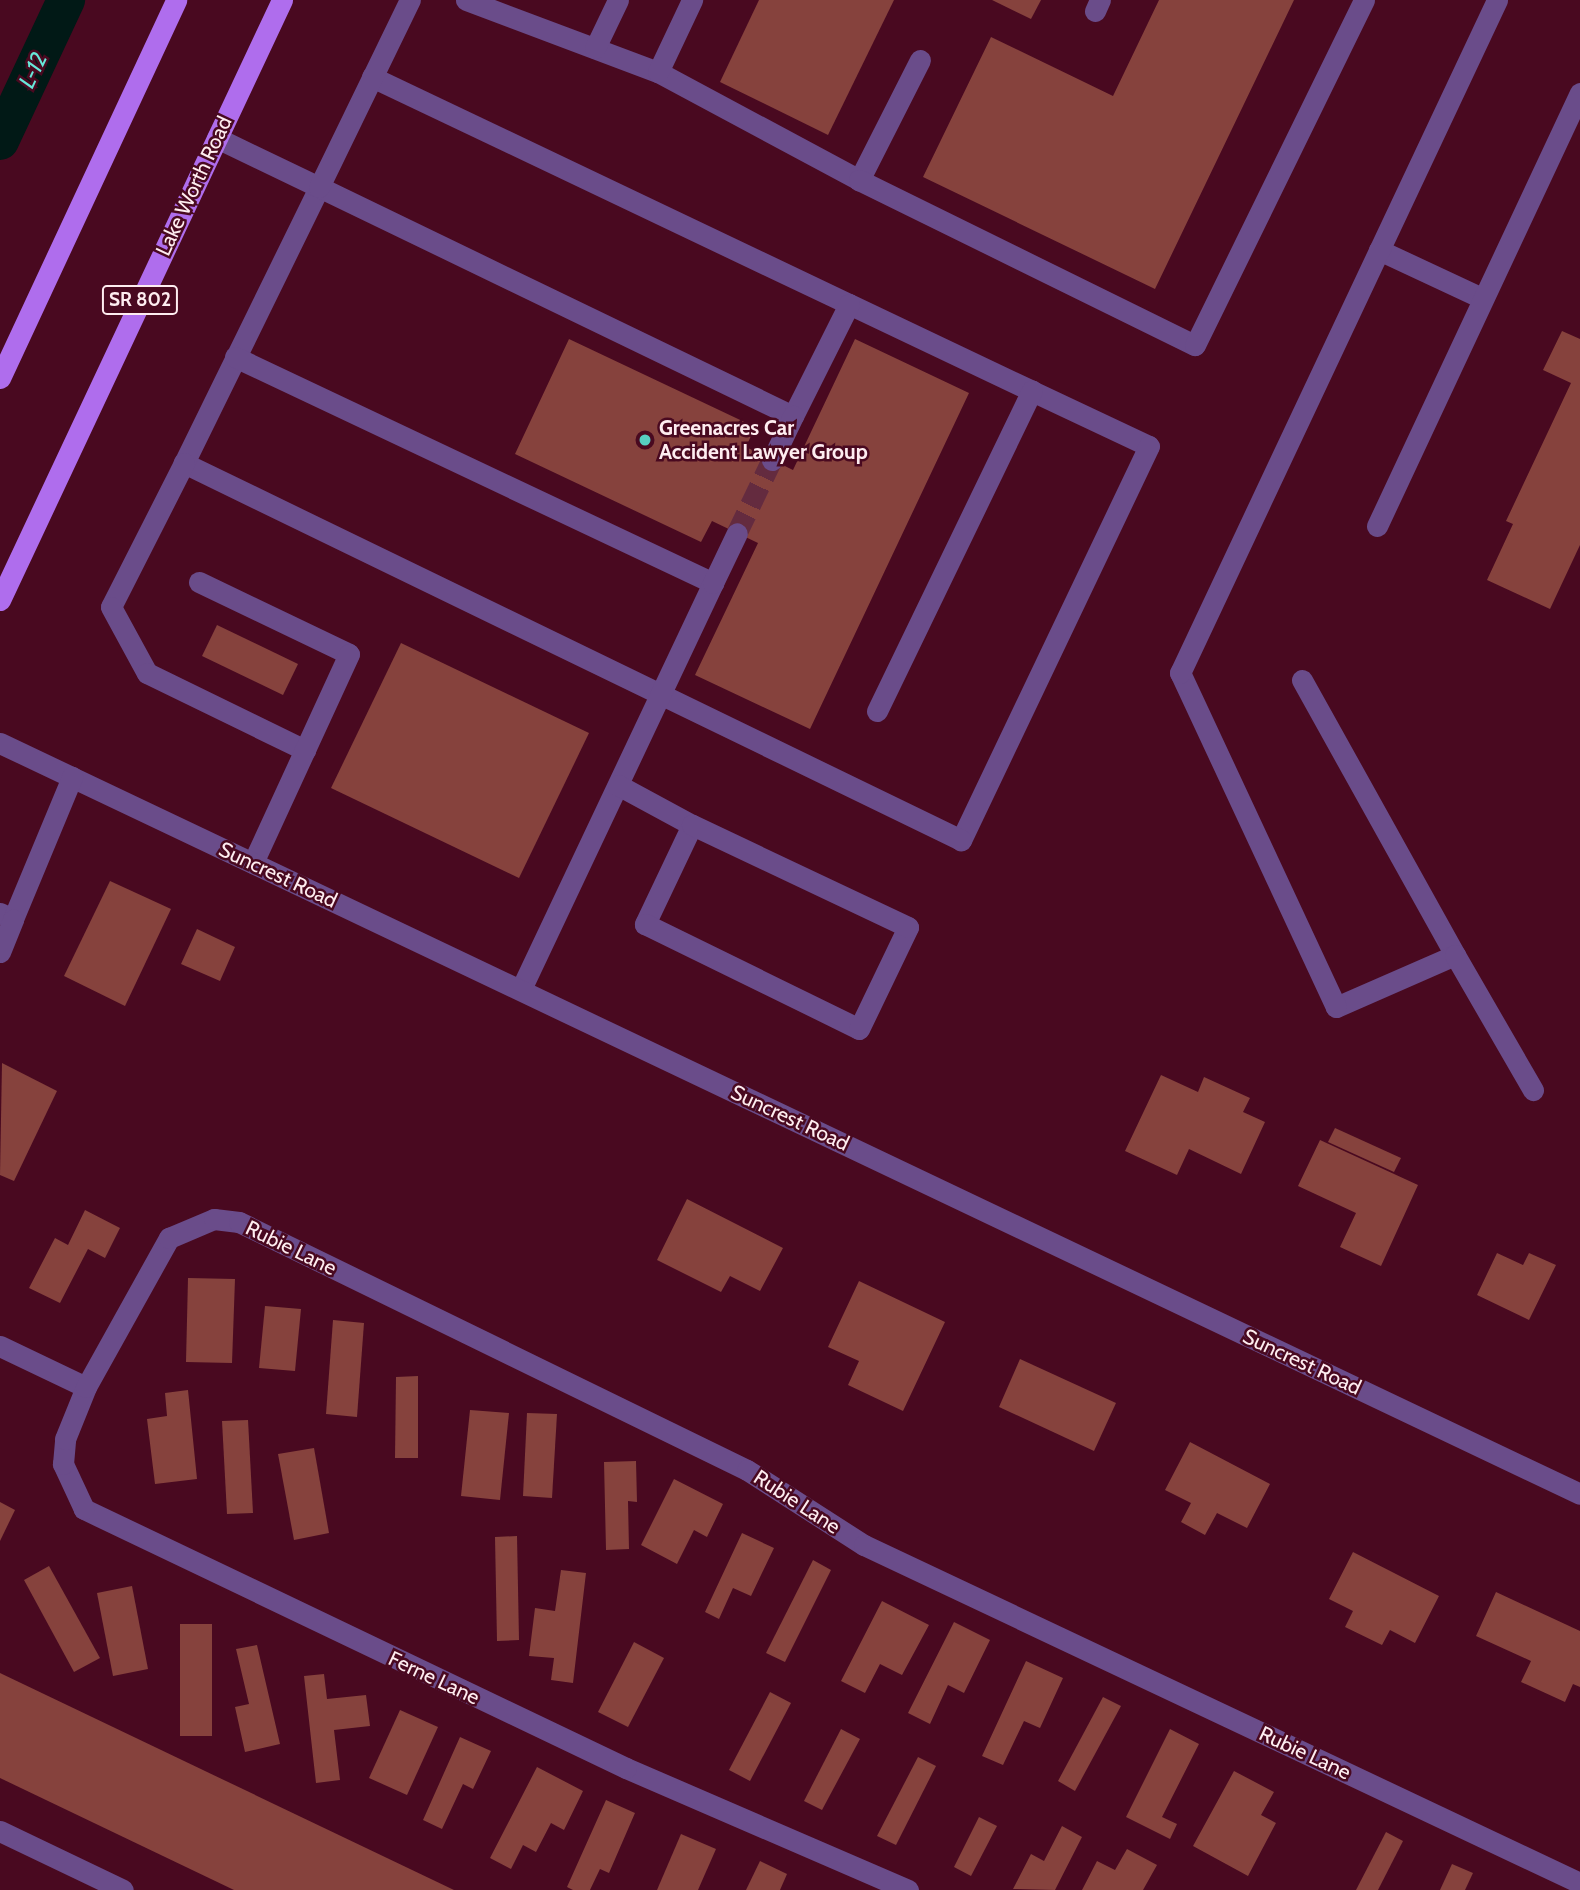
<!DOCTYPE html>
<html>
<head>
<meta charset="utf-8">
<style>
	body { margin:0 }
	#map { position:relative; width:1580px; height:1890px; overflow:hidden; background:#490920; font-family:Cabin,sans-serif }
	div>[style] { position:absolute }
	.canal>* { height:38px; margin:-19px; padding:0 19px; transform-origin:19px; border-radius:19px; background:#011916 }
	.building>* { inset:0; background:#86423d }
	.minor-tunnel>* { height:21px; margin-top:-10.5px; transform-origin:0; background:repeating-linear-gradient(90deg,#642b3f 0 21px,transparent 0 31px) }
	.minor>* { height:21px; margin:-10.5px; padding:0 10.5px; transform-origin:10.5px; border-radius:10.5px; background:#6a4c8a }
	.major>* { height:21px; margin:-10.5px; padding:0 10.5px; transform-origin:10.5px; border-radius:10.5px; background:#af6ded }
	.dots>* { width:19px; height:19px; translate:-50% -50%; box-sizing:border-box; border:4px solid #490920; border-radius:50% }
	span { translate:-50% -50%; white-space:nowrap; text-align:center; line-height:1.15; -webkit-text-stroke:5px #490920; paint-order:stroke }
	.shield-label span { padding:2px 5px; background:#490920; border:2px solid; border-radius:5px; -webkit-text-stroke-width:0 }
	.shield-label { font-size:19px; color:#feedf0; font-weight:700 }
	.street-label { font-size:21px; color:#feedf0 }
	.poi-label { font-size:21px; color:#feedf0; font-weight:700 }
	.left { translate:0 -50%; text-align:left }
	.water-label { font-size:23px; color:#67e8d9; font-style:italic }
</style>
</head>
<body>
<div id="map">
	<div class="canal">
		<i style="left:0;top:141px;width:156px;rotate:-64.9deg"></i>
	</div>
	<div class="building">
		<i style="clip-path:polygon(759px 0,894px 0,828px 135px,720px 82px)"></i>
		<i style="clip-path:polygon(992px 0,1041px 0,1031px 19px)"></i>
		<i style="clip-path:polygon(1159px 0,1294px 0,1155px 289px,923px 177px,991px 37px,1113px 96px)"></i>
		<i style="clip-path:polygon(1562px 331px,1580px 339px,1580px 545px,1550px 609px,1487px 580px,1513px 524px,1506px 521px,1571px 383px,1543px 370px)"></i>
		<i style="clip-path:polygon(569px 339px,755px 427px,746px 447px,793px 470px,855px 339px,969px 393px,810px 729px,695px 675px,758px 543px,712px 521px,701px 542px,515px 454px)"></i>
		<i style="clip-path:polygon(217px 625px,298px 664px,283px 695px,202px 656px)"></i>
		<i style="clip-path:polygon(401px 643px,589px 733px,519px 878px,331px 788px)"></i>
		<i style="clip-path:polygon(110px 881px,171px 909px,125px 1006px,64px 976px)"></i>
		<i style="clip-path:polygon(197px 929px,235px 947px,220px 981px,181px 964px)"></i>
		<i style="clip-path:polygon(2px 1063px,57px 1091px,14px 1181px,0 1175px)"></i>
		<i style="clip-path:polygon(1161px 1075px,1198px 1092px,1204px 1077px,1250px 1098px,1243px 1112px,1265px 1122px,1241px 1174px,1189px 1149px,1177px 1175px,1125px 1151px)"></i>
		<i style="clip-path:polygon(1335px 1128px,1401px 1158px,1394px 1172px,1328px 1142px)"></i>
		<i style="clip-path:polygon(1320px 1140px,1418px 1185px,1381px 1266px,1340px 1247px,1356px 1213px,1298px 1186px)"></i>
		<i style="clip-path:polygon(687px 1199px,783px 1248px,760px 1291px,730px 1276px,721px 1292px,657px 1260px)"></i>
		<i style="clip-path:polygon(85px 1210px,120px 1228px,105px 1258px,88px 1249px,60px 1303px,29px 1288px,55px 1238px,68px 1245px)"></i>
		<i style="clip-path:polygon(1497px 1253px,1523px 1265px,1529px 1253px,1556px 1265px,1529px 1320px,1477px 1295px)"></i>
		<i style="clip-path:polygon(188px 1278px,235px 1279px,232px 1363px,186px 1362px)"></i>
		<i style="clip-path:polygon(859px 1281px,945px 1322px,903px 1411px,848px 1385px,859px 1361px,828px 1347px)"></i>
		<i style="clip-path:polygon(265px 1306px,301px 1309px,295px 1371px,259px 1368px)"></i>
		<i style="clip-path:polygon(333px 1320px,364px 1323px,357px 1417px,326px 1414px)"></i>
		<i style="clip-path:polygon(1020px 1359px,1116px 1403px,1094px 1451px,999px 1407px)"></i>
		<i style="clip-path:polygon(418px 1376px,418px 1458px,395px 1458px,396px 1377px)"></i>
		<i style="clip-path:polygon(188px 1390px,197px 1479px,155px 1484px,147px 1419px,167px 1416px,165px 1393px)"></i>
		<i style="clip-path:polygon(470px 1410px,509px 1413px,500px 1500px,461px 1496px)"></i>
		<i style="clip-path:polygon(527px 1413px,557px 1414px,552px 1498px,523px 1496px)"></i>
		<i style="clip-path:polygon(248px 1420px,253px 1513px,227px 1514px,222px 1421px)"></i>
		<i style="clip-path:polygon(1190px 1442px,1270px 1484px,1247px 1528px,1217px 1513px,1205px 1535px,1181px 1522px,1191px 1503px,1165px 1490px)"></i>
		<i style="clip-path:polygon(314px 1448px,329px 1533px,294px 1540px,278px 1454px)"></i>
		<i style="clip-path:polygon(636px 1461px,637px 1502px,628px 1501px,629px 1549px,606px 1550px,604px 1462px)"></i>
		<i style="clip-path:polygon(674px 1479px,723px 1504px,707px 1537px,694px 1530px,677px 1564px,641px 1545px)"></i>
		<i style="clip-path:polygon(0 1502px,15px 1510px,0 1541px)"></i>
		<i style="clip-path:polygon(742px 1533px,774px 1548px,751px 1596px,733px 1588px,719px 1619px,705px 1612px)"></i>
		<i style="clip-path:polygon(517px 1536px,519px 1640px,497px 1641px,495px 1537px)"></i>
		<i style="clip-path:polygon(1353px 1552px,1439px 1596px,1415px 1643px,1390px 1630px,1382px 1645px,1345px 1627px,1353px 1611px,1329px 1599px)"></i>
		<i style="clip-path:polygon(813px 1560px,831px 1570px,785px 1662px,766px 1653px)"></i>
		<i style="clip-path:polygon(49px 1566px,100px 1658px,74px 1672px,24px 1580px)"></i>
		<i style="clip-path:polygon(561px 1570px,586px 1573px,573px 1683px,551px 1680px,554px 1658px,529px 1656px,535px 1608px,555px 1611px)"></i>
		<i style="clip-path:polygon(132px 1586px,148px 1669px,113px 1676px,97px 1593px)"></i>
		<i style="clip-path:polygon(1496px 1592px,1580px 1631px,1580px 1687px,1573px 1684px,1565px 1702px,1521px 1682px,1531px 1661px,1476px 1636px)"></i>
		<i style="clip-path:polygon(882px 1601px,929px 1625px,902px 1675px,880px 1664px,865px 1693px,841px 1681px)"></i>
		<i style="clip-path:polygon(954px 1622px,990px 1640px,964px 1693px,948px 1685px,930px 1724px,908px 1713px)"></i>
		<i style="clip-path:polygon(180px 1624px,212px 1624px,212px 1736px,180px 1736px)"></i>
		<i style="clip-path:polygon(634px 1642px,664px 1658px,628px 1727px,598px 1712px)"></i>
		<i style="clip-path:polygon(257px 1645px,280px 1744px,245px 1752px,235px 1707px,249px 1704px,236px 1649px)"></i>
		<i style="clip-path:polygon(1026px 1661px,1063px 1678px,1040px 1728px,1024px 1721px,1003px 1765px,982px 1756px)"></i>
		<i style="clip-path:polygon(0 1673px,454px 1890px,234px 1890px,0 1778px)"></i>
		<i style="clip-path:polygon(324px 1674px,327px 1699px,366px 1695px,370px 1726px,334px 1730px,340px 1780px,316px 1783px,304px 1676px)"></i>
		<i style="clip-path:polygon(770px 1692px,791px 1703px,750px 1781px,729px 1770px)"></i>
		<i style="clip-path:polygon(1103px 1697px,1121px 1706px,1075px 1791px,1058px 1781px)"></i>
		<i style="clip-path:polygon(400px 1710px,438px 1727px,407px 1795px,369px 1778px)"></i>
		<i style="clip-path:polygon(841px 1729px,860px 1739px,822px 1810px,804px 1801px)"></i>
		<i style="clip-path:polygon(1170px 1729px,1199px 1744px,1162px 1817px,1177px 1824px,1170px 1839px,1126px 1817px)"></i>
		<i style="clip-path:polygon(460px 1737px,491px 1751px,473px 1789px,463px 1784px,442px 1829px,423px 1820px)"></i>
		<i style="clip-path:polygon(918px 1757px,936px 1766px,896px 1845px,877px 1836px)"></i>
		<i style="clip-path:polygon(537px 1767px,583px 1791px,564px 1830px,551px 1823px,536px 1852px,523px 1845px,511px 1869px,490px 1858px)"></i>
		<i style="clip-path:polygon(1234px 1771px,1274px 1792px,1261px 1815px,1276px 1823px,1248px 1876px,1193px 1846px)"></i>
		<i style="clip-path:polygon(606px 1800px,635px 1813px,609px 1873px,600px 1869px,590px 1890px,573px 1890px,567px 1887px)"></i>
		<i style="clip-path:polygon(979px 1817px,997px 1826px,971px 1876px,954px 1867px)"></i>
		<i style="clip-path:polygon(1062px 1826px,1082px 1837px,1055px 1890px,1013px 1889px,1031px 1854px,1044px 1861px)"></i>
		<i style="clip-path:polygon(1386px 1832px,1403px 1841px,1378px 1890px,1356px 1890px)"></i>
		<i style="clip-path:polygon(681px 1834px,716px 1849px,698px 1890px,657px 1890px)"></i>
		<i style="clip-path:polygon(1127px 1849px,1157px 1865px,1143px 1890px,1082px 1890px,1097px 1861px,1115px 1870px)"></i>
		<i style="clip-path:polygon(760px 1861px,787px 1874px,780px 1890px,746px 1890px)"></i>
		<i style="clip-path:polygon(1452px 1864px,1473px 1873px,1465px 1890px,1440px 1890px)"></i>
	</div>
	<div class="minor-tunnel">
		<i style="left:737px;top:533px;width:81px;rotate:-64.4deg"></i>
	</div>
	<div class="minor">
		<i style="left:466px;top:0;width:205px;rotate:20.6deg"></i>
		<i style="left:658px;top:72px;width:228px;rotate:28.2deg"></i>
		<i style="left:1095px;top:11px;width:12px;rotate:-66deg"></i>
		<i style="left:595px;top:48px;width:53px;rotate:-64.4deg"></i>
		<i style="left:920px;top:60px;width:135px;rotate:116.9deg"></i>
		<i style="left:859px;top:180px;width:374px;rotate:26.2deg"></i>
		<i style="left:1195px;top:345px;width:384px;rotate:-63.9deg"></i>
		<i style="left:658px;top:72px;width:80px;rotate:-64.7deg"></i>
		<i style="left:372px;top:77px;width:528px;rotate:25.45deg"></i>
		<i style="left:849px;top:304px;width:203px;rotate:25.4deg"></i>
		<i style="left:1032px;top:391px;width:129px;rotate:25.2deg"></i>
		<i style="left:1149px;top:446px;width:437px;rotate:115.5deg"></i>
		<i style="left:961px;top:840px;width:864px;rotate:-154.12deg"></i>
		<i style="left:184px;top:463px;width:307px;rotate:-63.9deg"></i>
		<i style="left:319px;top:187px;width:526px;rotate:25.79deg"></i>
		<i style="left:793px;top:416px;width:125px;rotate:-63.4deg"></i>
		<i style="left:217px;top:138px;width:113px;rotate:25.7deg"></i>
		<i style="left:319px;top:187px;width:208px;rotate:-64.1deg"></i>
		<i style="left:1379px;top:250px;width:114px;rotate:25deg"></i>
		<i style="left:235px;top:357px;width:529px;rotate:25.3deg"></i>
		<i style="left:713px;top:583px;width:450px;rotate:115.3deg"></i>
		<i style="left:772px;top:460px;width:49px;rotate:-64.5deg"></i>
		<i style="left:184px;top:463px;width:161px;rotate:116.9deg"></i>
		<i style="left:111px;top:607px;width:75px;rotate:61.4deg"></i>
		<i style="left:147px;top:673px;width:176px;rotate:26deg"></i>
		<i style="left:1377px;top:526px;width:478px;rotate:-64.9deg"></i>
		<i style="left:199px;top:582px;width:166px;rotate:25.6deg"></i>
		<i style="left:349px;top:654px;width:230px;rotate:114.7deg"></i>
		<i style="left:713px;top:583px;width:55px;rotate:-64.4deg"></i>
		<i style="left:1302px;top:680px;width:315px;rotate:60.9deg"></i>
		<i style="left:1455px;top:955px;width:130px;rotate:156.4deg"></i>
		<i style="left:1336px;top:1007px;width:369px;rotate:-115deg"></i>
		<i style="left:1180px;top:673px;width:744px;rotate:-64.78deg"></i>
		<i style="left:877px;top:711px;width:356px;rotate:-64.2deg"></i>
		<i style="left:0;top:743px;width:1749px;rotate:25.42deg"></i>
		<i style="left:618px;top:785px;width:84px;rotate:28.4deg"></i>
		<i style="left:692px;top:825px;width:110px;rotate:115.4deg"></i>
		<i style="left:645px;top:924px;width:238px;rotate:26.1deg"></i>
		<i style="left:859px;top:1029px;width:113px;rotate:-64.3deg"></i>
		<i style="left:908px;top:927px;width:239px;rotate:-154.7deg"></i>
		<i style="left:0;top:913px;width:14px;rotate:25deg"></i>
		<i style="left:13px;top:919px;width:154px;rotate:-67.4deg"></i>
		<i style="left:0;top:952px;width:35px;rotate:-68deg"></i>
		<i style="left:1455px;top:955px;width:156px;rotate:60deg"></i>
		<i style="left:0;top:1346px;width:95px;rotate:25.5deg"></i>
		<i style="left:0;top:1831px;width:136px;rotate:25.6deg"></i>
		<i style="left:908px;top:1890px;width:307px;rotate:-156.6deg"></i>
		<i style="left:626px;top:1768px;width:601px;rotate:-154.46deg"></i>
		<i style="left:84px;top:1509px;width:50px;rotate:-115deg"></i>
		<i style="left:63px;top:1464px;width:25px;rotate:-85deg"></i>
		<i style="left:65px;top:1439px;width:56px;rotate:-68deg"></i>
		<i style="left:86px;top:1387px;width:171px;rotate:-60.9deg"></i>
		<i style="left:169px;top:1238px;width:49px;rotate:-22.9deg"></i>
		<i style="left:214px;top:1219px;width:25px;rotate:7deg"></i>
		<i style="left:239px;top:1222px;width:565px;rotate:26.02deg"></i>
		<i style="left:747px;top:1470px;width:139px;rotate:32.7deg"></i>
		<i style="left:864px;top:1545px;width:792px;rotate:25.27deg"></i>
	</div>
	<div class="major">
		<i style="left:0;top:378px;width:417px;rotate:-65deg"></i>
		<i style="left:0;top:600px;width:663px;rotate:-64.83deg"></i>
	</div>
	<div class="dots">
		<i style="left:645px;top:440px;background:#57cec1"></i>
	</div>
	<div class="shield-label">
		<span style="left:140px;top:300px">SR 802</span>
	</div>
	<div class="street-label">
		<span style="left:194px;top:186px;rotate:-65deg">Lake Worth Road</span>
		<span style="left:278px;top:875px;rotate:25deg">Suncrest Road</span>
		<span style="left:790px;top:1118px;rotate:25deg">Suncrest Road</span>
		<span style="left:291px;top:1248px;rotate:26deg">Rubie Lane</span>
		<span style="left:1302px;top:1362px;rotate:25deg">Suncrest Road</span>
		<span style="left:797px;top:1502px;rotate:33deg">Rubie Lane</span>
		<span style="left:434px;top:1678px;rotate:25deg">Ferne Lane</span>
		<span style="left:1305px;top:1753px;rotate:25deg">Rubie Lane</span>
	</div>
	<div class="poi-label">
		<span class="left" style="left:659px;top:440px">Greenacres Car<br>Accident Lawyer Group</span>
	</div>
	<div class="water-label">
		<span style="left:33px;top:70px;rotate:-65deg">L-12</span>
	</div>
</div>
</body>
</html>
